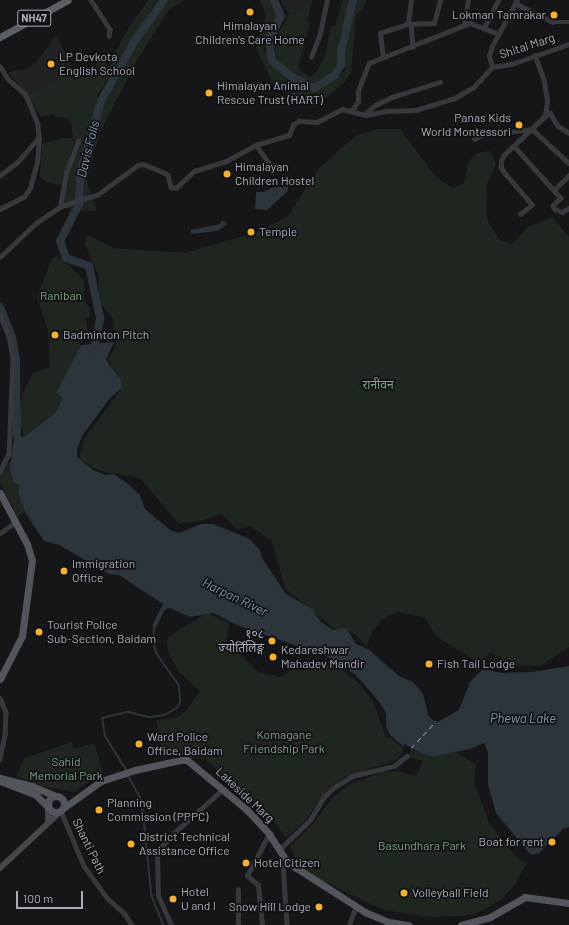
<!DOCTYPE html>
<html>
<head>
<meta charset="utf-8">
<style>
	body { margin:0 }
	#map { position:relative; width:569px; height:925px; overflow:hidden; background:#161618; font-family:Barlow,"Noto Sans Devanagari",sans-serif }
	div>[style] { position:absolute }
	.built>* { inset:0; background:#222225 }
	.green>* { inset:0; background:#1e261f }
	.water>* { inset:0; background:#2c353c }
	.stream>* { height:1.5px; margin:-0.75px; padding:0 0.75px; transform-origin:0.75px; border-radius:0.75px; background:#2c353c }
	.river>* { height:8px; margin:-4px; padding:0 4px; transform-origin:4px; border-radius:4px; background:#2c353c }
	.ferry>* { height:1px; margin-top:-0.5px; transform-origin:0; background:repeating-linear-gradient(90deg,#7f9bb3 0 5px,transparent 0 9px) }
	.minor>* { height:4.5px; margin:-2.25px; padding:0 2.25px; transform-origin:2.25px; border-radius:2.25px; background:#37383d }
	.secondary>* { height:6px; margin:-3px; padding:0 3px; transform-origin:3px; border-radius:3px; background:#45474d }
	.primary>* { height:7px; margin:-3.5px; padding:0 3.5px; transform-origin:3.5px; border-radius:3.5px; background:#53555c }
	.primary>.ring { margin:-3.5px; padding:0; box-sizing:content-box; background:none; border:7px solid #53555c; border-radius:50% }
	.trunk>* { height:7px; margin:-3.5px; padding:0 3.5px; transform-origin:3.5px; border-radius:3.5px; background:#5b5e65 }
	.dots>* { width:11px; height:11px; translate:-50% -50%; box-sizing:border-box; border:2px solid #111113; border-radius:50% }
	span { translate:-50% -50%; white-space:nowrap; text-align:center; line-height:1.15; -webkit-text-stroke:3.5px #111113; paint-order:stroke }
	.shield-label span { padding:1px 3px; background:#111113; border:1px solid; border-radius:3px; -webkit-text-stroke-width:0 }
	.shield-label { font-size:11px; color:#a8adb8; font-weight:700 }
	.poi-label { font-size:12px; color:#a8adb8 }
	.right { translate:-100% -50%; text-align:right }
	.left { translate:0 -50%; text-align:left }
	.street-label { font-size:12px; color:#a8adb8 }
	.park-label { font-size:12px; color:#7fa381 }
	.water-label { font-size:13px; color:#7f9bb3; font-style:italic }
	.scale { position:absolute; left:16px; top:891px; width:67px; height:18px; box-sizing:border-box; border:2px solid #a8adb8; border-top:0; padding-left:5px; font-size:12px; line-height:14px; white-space:nowrap; color:#a8adb8; -webkit-text-stroke:3px #111113; paint-order:stroke }
</style>
</head>
<body>
<div id="map">
	<div class="built">
		<i style="clip-path:polygon(280px 0,303px 0,301px 11px,289px 14px)"></i>
		<i style="clip-path:polygon(56px 35px,72px 67px,64px 77px,28px 95px,8px 73px,16px 70px,25px 70px,37px 61px)"></i>
	</div>
	<div class="green">
		<i style="clip-path:polygon(148px 0,160px 0,151px 9px,144px 25px,98px 94px,80px 169px,78px 204px,75px 210px,62px 207px,67px 174px,78px 144px,73px 138px,71px 121px,62px 117px,56px 117px,54px 114px,41px 117px,28px 95px,64px 77px,72px 67px,74px 71px,95px 69px,97px 63px,102px 60px,109px 66px,127px 30px)"></i>
		<i style="clip-path:polygon(169px 0,185px 0,169px 9px,136px 62px,99px 134px,87px 181px,97px 211px,81px 210px,81px 175px,105px 101px,118px 81px,122px 68px,149px 23px,159px 7px)"></i>
		<i style="clip-path:polygon(259px 0,273px 0,279px 15px,264px 49px,278px 71px,289px 80px,316px 92px,340px 76px,345px 70px,344px 51px,352px 7px,357px 0,366px 0,363px 9px,356px 14px,351px 72px,345px 82px,315px 107px,274px 86px,256px 48px,266px 14px)"></i>
		<i style="clip-path:polygon(303px 0,312px 0,307px 21px,310px 23px,298px 68px,310px 77px,315px 74px,325px 57px,331px 26px,335px 26px,343px 0,352px 0,340px 35px,337px 68px,314px 86px,293px 77px,274px 63px,276px 57px,274px 42px,271px 39px,284px 25px,289px 14px,301px 11px)"></i>
		<i style="clip-path:polygon(378px 129px,400px 129px,436px 177px,453px 188px,464px 183px,468px 163px,476px 153px,490px 151px,496px 164px,487px 184px,486px 213px,489px 224px,500px 240px,513px 244px,526px 228px,552px 217px,569px 237px,569px 647px,540px 666px,503px 665px,501px 658px,490px 652px,481px 664px,437px 637px,424px 617px,396px 612px,383px 619px,372px 631px,367px 647px,353px 632px,333px 628px,285px 588px,272px 541px,250px 526px,237px 529px,221px 514px,204px 520px,179px 524px,140px 478px,100px 471px,79px 459px,84px 439px,122px 388px,121px 379px,111px 368px,109px 358px,116px 345px,113px 319px,99px 301px,99px 277px,85px 244px,87px 235px,113px 248px,185px 253px,260px 231px,288px 216px,319px 168px,357px 135px)"></i>
		<i style="clip-path:polygon(63px 138px,71px 138px,75px 142px,61px 185px,46px 182px,40px 177px,42px 144px)"></i>
		<i style="clip-path:polygon(57px 255px,84px 280px,84px 301px,90px 308px,89px 317px,86px 318px,88px 334px,75px 336px,75px 341px,81px 345px,56px 393px,63px 398px,55px 413px,24px 437px,19px 417px,22px 395px,32px 374px,50px 367px,48px 330px,37px 297px,52px 258px)"></i>
		<i style="clip-path:polygon(8px 462px,12px 464px,10px 468px,20px 485px,18px 492px,25px 512px,18px 517px,0 483px,0 476px)"></i>
		<i style="clip-path:polygon(207px 613px,229px 623px,227px 641px,258px 672px,281px 677px,297px 665px,315px 660px,332px 662px,358px 683px,372px 699px,386px 738px,391px 738px,404px 749px,397px 760px,342px 778px,328px 789px,305px 820px,286px 838px,273px 819px,206px 760px,176px 754px,163px 757px,156px 720px,176px 718px,186px 711px,200px 691px,179px 672px,170px 656px,166px 642px,169px 636px)"></i>
		<i style="clip-path:polygon(72px 742px,74px 749px,94px 743px,103px 772px,74px 792px,46px 787px,16px 776px,25px 758px)"></i>
		<i style="clip-path:polygon(413px 749px,422px 754px,455px 751px,476px 765px,474px 782px,489px 823px,519px 860px,527px 863px,514px 886px,500px 901px,477px 913px,463px 916px,429px 917px,383px 910px,315px 877px,297px 861px,290px 846px,313px 824px,332px 798px,349px 785px,382px 772px,397px 771px,416px 776px,423px 761px,407px 756px)"></i>
	</div>
	<div class="water">
		<i style="clip-path:polygon(288px 186px,288px 191px,267px 210px,255px 209px,256px 192px,264px 192px,271px 188px)"></i>
		<i style="clip-path:polygon(222px 220px,228px 224px,217px 231px,191px 234px,191px 230px,220px 224px)"></i>
		<i style="clip-path:polygon(114px 342px,106px 359px,111px 368px,121px 379px,122px 388px,110px 398px,82px 436px,77px 450px,77px 457px,93px 470px,105px 475px,114px 474px,128px 484px,140px 495px,145px 509px,170px 530px,179px 533px,201px 524px,213px 524px,248px 538px,260px 550px,262px 558px,286px 594px,312px 609px,321px 622px,333px 630px,346px 628px,356px 644px,368px 649px,399px 676px,413px 682px,423px 694px,428px 715px,436px 723px,459px 710px,470px 682px,483px 669px,502px 673px,531px 672px,569px 666px,569px 827px,563px 829px,539px 853px,531px 855px,496px 813px,488px 784px,488px 753px,484px 743px,470px 749px,434px 756px,422px 754px,405px 744px,403px 746px,390px 735px,386px 727px,386px 714px,381px 704px,356px 675px,326px 656px,234px 624px,214px 613px,190px 617px,170px 608px,165px 609px,156px 628px,152px 626px,163px 604px,119px 575px,109px 574px,59px 545px,44px 541px,25px 512px,18px 492px,20px 485px,13px 482px,10px 468px,14px 437px,24px 437px,55px 413px,63px 398px,56px 393px,81px 345px)"></i>
	</div>
	<div class="stream">
		<i style="left:126px;top:770px;width:39px;rotate:-122deg"></i>
		<i style="left:105px;top:737px;width:19px;rotate:-99deg"></i>
		<i style="left:102px;top:718px;width:28px;rotate:-13deg"></i>
		<i style="left:129px;top:712px;width:21px;rotate:14deg"></i>
		<i style="left:149px;top:717px;width:16px;rotate:-7deg"></i>
		<i style="left:165px;top:715px;width:14px;rotate:-30deg"></i>
		<i style="left:177px;top:708px;width:7px;rotate:-63deg"></i>
		<i style="left:180px;top:702px;width:16px;rotate:-94deg"></i>
		<i style="left:179px;top:686px;width:39px;rotate:-125deg"></i>
		<i style="left:157px;top:654px;width:12px;rotate:-110deg"></i>
		<i style="left:153px;top:643px;width:16px;rotate:-86deg"></i>
		<i style="left:128px;top:775px;width:29px;rotate:61deg"></i>
		<i style="left:142px;top:800px;width:97px;rotate:84.1deg"></i>
		<i style="left:152px;top:896px;width:31px;rotate:68deg"></i>
	</div>
	<div class="river">
		<i style="left:274px;top:0;width:17px;rotate:66deg"></i>
		<i style="left:281px;top:16px;width:27px;rotate:117deg"></i>
		<i style="left:269px;top:40px;width:21px;rotate:82deg"></i>
		<i style="left:272px;top:61px;width:26px;rotate:39deg"></i>
		<i style="left:292px;top:77px;width:25px;rotate:26deg"></i>
		<i style="left:315px;top:88px;width:24px;rotate:-33deg"></i>
		<i style="left:335px;top:75px;width:12px;rotate:-59deg"></i>
		<i style="left:341px;top:65px;width:14px;rotate:-90deg"></i>
		<i style="left:341px;top:51px;width:52px;rotate:-76.8deg"></i>
		<i style="left:0;top:307px;width:32px;rotate:68deg"></i>
		<i style="left:12px;top:337px;width:23px;rotate:80deg"></i>
		<i style="left:16px;top:360px;width:77px;rotate:89.3deg"></i>
		<i style="left:93px;top:355px;width:38px;rotate:-79deg"></i>
		<i style="left:100px;top:318px;width:53px;rotate:-101.9deg"></i>
		<i style="left:89px;top:266px;width:24px;rotate:-161deg"></i>
		<i style="left:66px;top:258px;width:18px;rotate:-109deg"></i>
		<i style="left:60px;top:241px;width:42px;rotate:-62.8deg"></i>
		<i style="left:79px;top:204px;width:30px;rotate:-88deg"></i>
		<i style="left:80px;top:174px;width:76px;rotate:-74deg"></i>
		<i style="left:101px;top:101px;width:71px;rotate:-60.6deg"></i>
		<i style="left:136px;top:39px;width:48px;rotate:-54.3deg"></i>
	</div>
	<div class="ferry">
		<i style="left:411px;top:748px;width:37px;rotate:-47deg"></i>
	</div>
	<div class="minor">
		<i style="left:91px;top:0;width:35px;rotate:57deg"></i>
		<i style="left:110px;top:29px;width:7px;rotate:98deg"></i>
		<i style="left:515px;top:3px;width:42px;rotate:26.6deg"></i>
		<i style="left:553px;top:22px;width:16px"></i>
		<i style="left:408px;top:24px;width:24px;rotate:-83deg"></i>
		<i style="left:411px;top:24px;width:23px;rotate:85deg"></i>
		<i style="left:464px;top:25px;width:25px;rotate:-81deg"></i>
		<i style="left:484px;top:28px;width:31px;rotate:-63deg"></i>
		<i style="left:311px;top:57px;width:26px;rotate:-69deg"></i>
		<i style="left:320px;top:33px;width:34px;rotate:-78deg"></i>
		<i style="left:383px;top:58px;width:25px;rotate:-97deg"></i>
		<i style="left:380px;top:33px;width:29px;rotate:-18deg"></i>
		<i style="left:408px;top:24px;width:26px;rotate:-2deg"></i>
		<i style="left:434px;top:23px;width:24px;rotate:-75deg"></i>
		<i style="left:0;top:66px;width:15px;rotate:58deg"></i>
		<i style="left:8px;top:79px;width:23px;rotate:41deg"></i>
		<i style="left:25px;top:94px;width:9px;rotate:63deg"></i>
		<i style="left:29px;top:102px;width:24px;rotate:68deg"></i>
		<i style="left:38px;top:124px;width:14px;rotate:86deg"></i>
		<i style="left:39px;top:138px;width:33px;rotate:131deg"></i>
		<i style="left:17px;top:163px;width:21px;rotate:143deg"></i>
		<i style="left:492px;top:67px;width:20px;rotate:-9deg"></i>
		<i style="left:512px;top:64px;width:60px;rotate:-19.3deg"></i>
		<i style="left:492px;top:67px;width:11px;rotate:-105deg"></i>
		<i style="left:489px;top:56px;width:10px;rotate:-73deg"></i>
		<i style="left:492px;top:46px;width:52px;rotate:-61.5deg"></i>
		<i style="left:351px;top:111px;width:11px;rotate:-52deg"></i>
		<i style="left:358px;top:102px;width:11px;rotate:-90deg"></i>
		<i style="left:358px;top:91px;width:30px;rotate:-69deg"></i>
		<i style="left:369px;top:63px;width:109px;rotate:-21.6deg"></i>
		<i style="left:470px;top:23px;width:31px;rotate:21deg"></i>
		<i style="left:365px;top:114px;width:13px;rotate:-42deg"></i>
		<i style="left:375px;top:105px;width:19px;rotate:-25deg"></i>
		<i style="left:392px;top:97px;width:50px;rotate:-17.4deg"></i>
		<i style="left:545px;top:116px;width:6px;rotate:-31deg"></i>
		<i style="left:550px;top:113px;width:15px;rotate:58deg"></i>
		<i style="left:558px;top:126px;width:13px;rotate:32deg"></i>
		<i style="left:474px;top:139px;width:15px;rotate:-28deg"></i>
		<i style="left:487px;top:132px;width:12px;rotate:5deg"></i>
		<i style="left:499px;top:133px;width:33px;rotate:-7deg"></i>
		<i style="left:532px;top:129px;width:50px;rotate:42.6deg"></i>
		<i style="left:256px;top:145px;width:22px;rotate:54deg"></i>
		<i style="left:269px;top:163px;width:12px;rotate:24deg"></i>
		<i style="left:514px;top:146px;width:70px;rotate:47.9deg"></i>
		<i style="left:561px;top:198px;width:11px;rotate:135deg"></i>
		<i style="left:553px;top:206px;width:4px;rotate:56deg"></i>
		<i style="left:555px;top:209px;width:8px;rotate:23deg"></i>
		<i style="left:562px;top:212px;width:8px;rotate:-30deg"></i>
		<i style="left:554px;top:190px;width:21px;rotate:-45deg"></i>
		<i style="left:60px;top:207px;width:35px;rotate:-80deg"></i>
		<i style="left:66px;top:173px;width:34px;rotate:-69deg"></i>
		<i style="left:0;top:209px;width:27px;rotate:-27deg"></i>
		<i style="left:24px;top:197px;width:11px;rotate:-56deg"></i>
		<i style="left:30px;top:188px;width:27px;rotate:-75deg"></i>
		<i style="left:37px;top:162px;width:23px;rotate:-85deg"></i>
		<i style="left:520px;top:214px;width:15px;rotate:-37deg"></i>
		<i style="left:532px;top:205px;width:40px;rotate:-131deg"></i>
		<i style="left:506px;top:175px;width:9px;rotate:-126deg"></i>
		<i style="left:501px;top:168px;width:7px;rotate:-90deg"></i>
		<i style="left:501px;top:161px;width:5px;rotate:-68deg"></i>
		<i style="left:503px;top:156px;width:58px;rotate:-43.6deg"></i>
		<i style="left:545px;top:116px;width:15px;rotate:-82deg"></i>
		<i style="left:547px;top:101px;width:20px;rotate:-99deg"></i>
		<i style="left:544px;top:81px;width:27px;rotate:-110deg"></i>
		<i style="left:0;top:257px;width:50px;rotate:-43.4deg"></i>
		<i style="left:36px;top:223px;width:30px;rotate:-34deg"></i>
		<i style="left:61px;top:206px;width:38px;rotate:-17deg"></i>
		<i style="left:97px;top:195px;width:51px;rotate:-36.2deg"></i>
		<i style="left:138px;top:165px;width:5px;rotate:-11deg"></i>
		<i style="left:143px;top:164px;width:22px;rotate:22deg"></i>
		<i style="left:163px;top:172px;width:6px;rotate:31deg"></i>
		<i style="left:168px;top:175px;width:12px;rotate:76deg"></i>
		<i style="left:171px;top:187px;width:5px;rotate:11deg"></i>
		<i style="left:176px;top:188px;width:25px;rotate:-43deg"></i>
		<i style="left:194px;top:171px;width:34px;rotate:-17deg"></i>
		<i style="left:226px;top:161px;width:34px;rotate:-28deg"></i>
		<i style="left:256px;top:145px;width:34px;rotate:-17deg"></i>
		<i style="left:289px;top:135px;width:11px;rotate:-68deg"></i>
		<i style="left:293px;top:125px;width:7px;rotate:-34deg"></i>
		<i style="left:299px;top:121px;width:18px;rotate:3deg"></i>
		<i style="left:317px;top:122px;width:28px;rotate:-27deg"></i>
		<i style="left:342px;top:109px;width:25px;rotate:14deg"></i>
		<i style="left:366px;top:115px;width:21px;rotate:-11deg"></i>
		<i style="left:387px;top:111px;width:29px;rotate:-2deg"></i>
		<i style="left:416px;top:110px;width:39px;rotate:-17deg"></i>
		<i style="left:453px;top:99px;width:24px;rotate:-30deg"></i>
		<i style="left:474px;top:87px;width:27px;rotate:-48deg"></i>
		<i style="left:0;top:314px;width:24px;rotate:68deg"></i>
		<i style="left:9px;top:336px;width:23px;rotate:80deg"></i>
		<i style="left:13px;top:359px;width:95px;rotate:92.4deg"></i>
		<i style="left:9px;top:454px;width:20px;rotate:117deg"></i>
		<i style="left:0;top:533px;width:19px;rotate:-35deg"></i>
		<i style="left:0;top:698px;width:15px;rotate:67deg"></i>
		<i style="left:6px;top:712px;width:23px;rotate:92deg"></i>
		<i style="left:5px;top:735px;width:25px;rotate:102deg"></i>
		<i style="left:61px;top:811px;width:60px;rotate:67.3deg"></i>
		<i style="left:84px;top:866px;width:39px;rotate:54deg"></i>
		<i style="left:107px;top:898px;width:23px;rotate:41deg"></i>
		<i style="left:124px;top:913px;width:14px;rotate:56deg"></i>
		<i style="left:279px;top:850px;width:43px;rotate:-44.1deg"></i>
		<i style="left:310px;top:820px;width:27px;rotate:-59deg"></i>
		<i style="left:324px;top:797px;width:13px;rotate:-45deg"></i>
		<i style="left:333px;top:788px;width:22px;rotate:-32deg"></i>
		<i style="left:352px;top:776px;width:43px;rotate:-13.4deg"></i>
		<i style="left:394px;top:766px;width:16px;rotate:-38deg"></i>
		<i style="left:285px;top:859px;width:5px;rotate:112deg"></i>
		<i style="left:283px;top:864px;width:61px;rotate:86.2deg"></i>
		<i style="left:171px;top:925px;width:32px;rotate:-114deg"></i>
		<i style="left:158px;top:896px;width:40px;rotate:-91.4deg"></i>
		<i style="left:157px;top:856px;width:9px;rotate:-69deg"></i>
		<i style="left:160px;top:848px;width:21px;rotate:-47deg"></i>
		<i style="left:174px;top:833px;width:66px;rotate:-41.9deg"></i>
		<i style="left:238px;top:925px;width:35px;rotate:-90deg"></i>
		<i style="left:262px;top:925px;width:40px;rotate:-95.7deg"></i>
		<i style="left:258px;top:885px;width:14px;rotate:-141deg"></i>
		<i style="left:247px;top:876px;width:47px;rotate:-62.4deg"></i>
		<i style="left:349px;top:925px;width:20px;rotate:-70deg"></i>
	</div>
	<div class="secondary">
		<i style="left:48px;top:822px;width:13px;rotate:-90deg"></i>
		<i style="left:0;top:868px;width:82px;rotate:-43deg"></i>
	</div>
	<div class="primary">
		<i style="left:0;top:493px;width:58px;rotate:62.1deg"></i>
		<i style="left:27px;top:544px;width:17px;rotate:73deg"></i>
		<i style="left:32px;top:560px;width:77px;rotate:97.5deg"></i>
		<i style="left:22px;top:636px;width:48px;rotate:117.1deg"></i>
		<i style="left:0;top:778px;width:33px;rotate:14deg"></i>
		<i style="left:32px;top:786px;width:26px;rotate:23deg"></i>
		<i style="left:0;top:781px;width:39px;rotate:21deg"></i>
		<i style="left:36px;top:795px;width:16px;rotate:45deg"></i>
		<i class="ring" style="left:48px;top:796px;width:9px;height:9px"></i>
		<i style="left:62px;top:809px;width:48px;rotate:-35.7deg"></i>
		<i style="left:101px;top:781px;width:36px;rotate:-18deg"></i>
		<i style="left:135px;top:770px;width:46px;rotate:-12.5deg"></i>
		<i style="left:180px;top:760px;width:7px"></i>
		<i style="left:187px;top:760px;width:78px;rotate:39.8deg"></i>
		<i style="left:247px;top:810px;width:33px;rotate:47deg"></i>
		<i style="left:269px;top:834px;width:30px;rotate:57deg"></i>
		<i style="left:285px;top:859px;width:13px;rotate:39deg"></i>
		<i style="left:295px;top:867px;width:83px;rotate:32.7deg"></i>
		<i style="left:365px;top:912px;width:26px;rotate:23deg"></i>
		<i style="left:389px;top:922px;width:20px;rotate:9deg"></i>
		<i style="left:461px;top:925px;width:30px;rotate:-15deg"></i>
		<i style="left:490px;top:917px;width:40px;rotate:-29.7deg"></i>
		<i style="left:525px;top:897px;width:44px;rotate:7.8deg"></i>
	</div>
	<div class="trunk">
		<i style="left:0;top:37px;width:77px;rotate:-28.6deg"></i>
	</div>
	<div class="dots">
		<i style="left:250px;top:12px;background:#f2b134"></i>
		<i style="left:554px;top:15px;background:#f2b134"></i>
		<i style="left:51px;top:64px;background:#f2b134"></i>
		<i style="left:209px;top:93px;background:#f2b134"></i>
		<i style="left:519px;top:125px;background:#f2b134"></i>
		<i style="left:227px;top:174px;background:#f2b134"></i>
		<i style="left:251px;top:232px;background:#f2b134"></i>
		<i style="left:55px;top:335px;background:#f2b134"></i>
		<i style="left:64px;top:571px;background:#f2b134"></i>
		<i style="left:39px;top:632px;background:#f2b134"></i>
		<i style="left:272px;top:641px;background:#f2b134"></i>
		<i style="left:273px;top:657px;background:#f2b134"></i>
		<i style="left:429px;top:664px;background:#f2b134"></i>
		<i style="left:139px;top:744px;background:#f2b134"></i>
		<i style="left:99px;top:810px;background:#f2b134"></i>
		<i style="left:552px;top:842px;background:#f2b134"></i>
		<i style="left:131px;top:844px;background:#f2b134"></i>
		<i style="left:246px;top:863px;background:#f2b134"></i>
		<i style="left:404px;top:893px;background:#f2b134"></i>
		<i style="left:173px;top:899px;background:#f2b134"></i>
		<i style="left:319px;top:907px;background:#f2b134"></i>
	</div>
	<div class="shield-label">
		<span style="left:34px;top:18px">NH47</span>
	</div>
	<div class="poi-label">
		<span class="right" style="left:546px;top:15px">Lokman Tamrakar</span>
		<span style="left:250px;top:33px">Himalayan<br>Children's Care Home</span>
		<span class="left" style="left:59px;top:64px">LP Devkota<br>English School</span>
		<span class="left" style="left:217px;top:93px">Himalayan Animal<br>Rescue Trust (HART)</span>
		<span class="right" style="left:511px;top:125px">Panas Kids<br>World Montessori</span>
		<span class="left" style="left:235px;top:174px">Himalayan<br>Children Hostel</span>
		<span class="left" style="left:259px;top:232px">Temple</span>
		<span class="left" style="left:63px;top:335px">Badminton Pitch</span>
		<span class="left" style="left:72px;top:571px">Immigration<br>Office</span>
		<span class="left" style="left:47px;top:632px">Tourist Police<br>Sub-Section, Baidam</span>
		<span class="right" style="left:264px;top:641px">१०८<br>ज्योर्तिलिङ्ग</span>
		<span class="left" style="left:281px;top:657px">Kedareshwar<br>Mahadev Mandir</span>
		<span class="left" style="left:437px;top:664px">Fish Tail Lodge</span>
		<span class="left" style="left:147px;top:744px">Ward Police<br>Office, Baidam</span>
		<span class="left" style="left:107px;top:810px">Planning<br>Commission (PPPC)</span>
		<span class="left" style="left:139px;top:844px">District Technical<br>Assistance Office</span>
		<span class="right" style="left:544px;top:842px">Boat for rent</span>
		<span class="left" style="left:254px;top:863px">Hotel Citizen</span>
		<span class="left" style="left:181px;top:899px">Hotel<br>U and I</span>
		<span class="left" style="left:412px;top:893px">Volleyball Field</span>
		<span class="right" style="left:311px;top:907px">Snow Hill Lodge</span>
	</div>
	<div class="street-label">
		<span style="left:527px;top:46px;rotate:-18deg">Shital Marg</span>
		<span style="left:245px;top:795px;rotate:43deg">Lakeside Marg</span>
		<span style="left:89px;top:846px;rotate:64deg">Shanti Path</span>
	</div>
	<div class="park-label">
		<span style="left:61px;top:296px">Raniban</span>
		<span style="left:378px;top:385px">रानीवन</span>
		<span style="left:284px;top:742px">Komagane<br>Friendship Park</span>
		<span style="left:66px;top:769px">Sahid<br>Memorial Park</span>
		<span style="left:422px;top:846px">Basundhara Park</span>
	</div>
	<div class="water-label">
		<span style="left:88px;top:149px;rotate:-76deg">Davis Falls</span>
		<span style="left:235px;top:597px;rotate:26deg">Harpan River</span>
		<span style="left:523px;top:718px">Phewa Lake</span>
	</div>
	<div class="scale">100 m</div>
</div>
</body>
</html>
